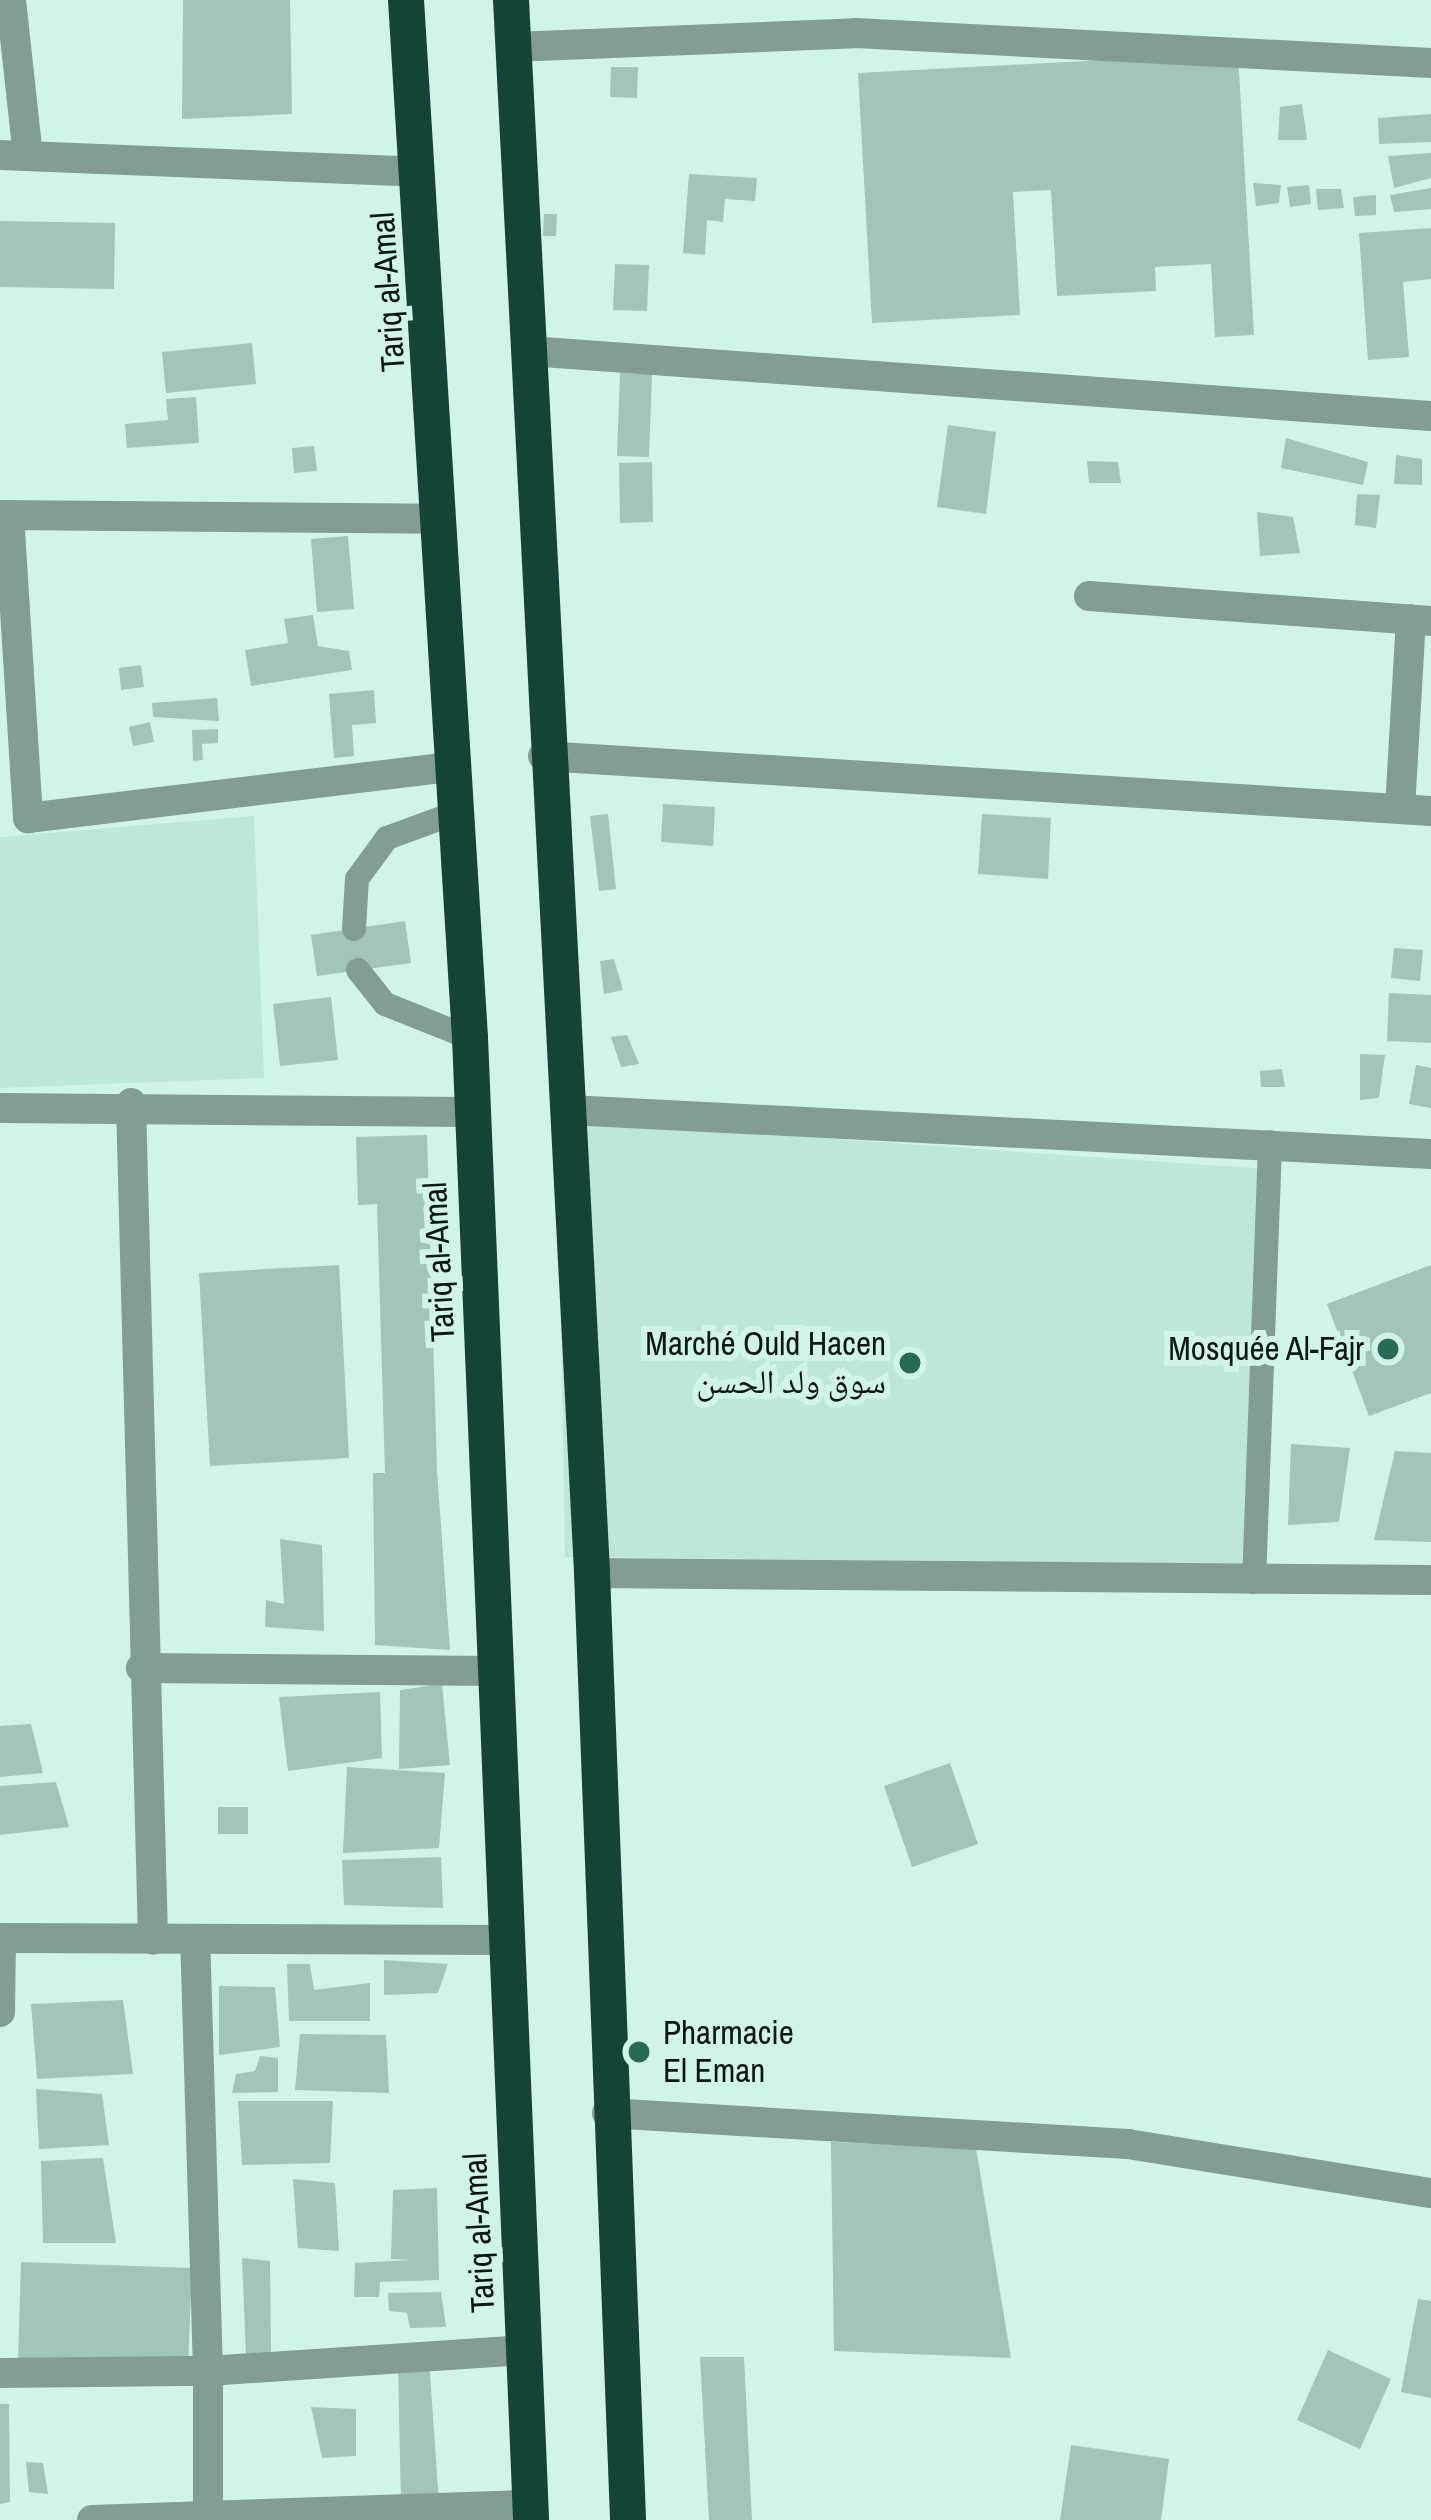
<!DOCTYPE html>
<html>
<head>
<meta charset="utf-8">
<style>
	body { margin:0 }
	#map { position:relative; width:1431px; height:2520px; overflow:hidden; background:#d1f4e8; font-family:"Archivo Narrow","Noto Naskh Arabic",sans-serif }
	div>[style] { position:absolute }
	.built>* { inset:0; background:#bce7d9 }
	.building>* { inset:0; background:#a3c4b9 }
	.lane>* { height:24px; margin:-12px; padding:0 12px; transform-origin:12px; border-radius:12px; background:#839d94 }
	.street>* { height:30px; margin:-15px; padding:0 15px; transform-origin:15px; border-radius:15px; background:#839d94 }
	.highway>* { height:36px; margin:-18px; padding:0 18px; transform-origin:18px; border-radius:18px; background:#144437 }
	.dots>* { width:33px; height:33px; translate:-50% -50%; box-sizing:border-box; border:6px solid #d1f4e8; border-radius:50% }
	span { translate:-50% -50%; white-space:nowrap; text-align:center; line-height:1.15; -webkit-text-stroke:12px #d1f4e8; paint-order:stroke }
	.street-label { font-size:33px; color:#0b1714 }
	.poi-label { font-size:33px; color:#0b1714 }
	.right { translate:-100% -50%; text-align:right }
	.left { translate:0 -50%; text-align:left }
</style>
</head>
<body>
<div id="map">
	<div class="built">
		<i style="clip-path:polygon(254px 816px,264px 1078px,0 1088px,0 837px)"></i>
		<i style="clip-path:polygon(558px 1120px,1266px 1169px,1249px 1564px,565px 1557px)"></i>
	</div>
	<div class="building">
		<i style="clip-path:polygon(183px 0,290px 0,292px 114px,182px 119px)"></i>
		<i style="clip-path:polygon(1238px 53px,1254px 335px,1215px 337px,1211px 264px,1155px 267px,1156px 291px,1057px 296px,1051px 190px,1013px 192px,1020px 315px,872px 323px,858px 73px)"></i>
		<i style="clip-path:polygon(611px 67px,638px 67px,637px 98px,610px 97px)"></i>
		<i style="clip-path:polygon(1302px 104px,1307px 140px,1278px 140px,1280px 107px)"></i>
		<i style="clip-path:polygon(1431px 114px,1431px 142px,1379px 144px,1378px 118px)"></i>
		<i style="clip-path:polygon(1431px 153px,1431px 178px,1394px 188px,1388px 156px)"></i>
		<i style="clip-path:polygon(689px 174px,757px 178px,755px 201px,725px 199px,723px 222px,707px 220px,705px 255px,683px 253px)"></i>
		<i style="clip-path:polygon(1253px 183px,1281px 185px,1279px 203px,1256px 206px)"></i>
		<i style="clip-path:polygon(1309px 185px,1311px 204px,1290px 207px,1287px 187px)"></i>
		<i style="clip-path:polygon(1431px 188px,1431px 209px,1394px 212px,1390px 195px)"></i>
		<i style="clip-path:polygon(1316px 189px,1341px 189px,1344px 208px,1318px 210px)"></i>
		<i style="clip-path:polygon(1376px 195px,1376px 215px,1355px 216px,1353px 197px)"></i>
		<i style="clip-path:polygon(544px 214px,557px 214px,556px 236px,543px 236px)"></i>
		<i style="clip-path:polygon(0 221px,115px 223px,114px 289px,0 287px)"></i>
		<i style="clip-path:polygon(1431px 228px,1431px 279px,1403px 282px,1409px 357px,1368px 360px,1359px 233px)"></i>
		<i style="clip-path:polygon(615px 264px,649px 265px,647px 311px,613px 310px)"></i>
		<i style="clip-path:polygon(252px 343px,256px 384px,166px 393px,162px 352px)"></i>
		<i style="clip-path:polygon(620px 373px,652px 374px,649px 457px,617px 456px)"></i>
		<i style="clip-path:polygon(196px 397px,199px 443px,127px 448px,125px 424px,168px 420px,166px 399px)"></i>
		<i style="clip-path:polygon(948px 425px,996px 432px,986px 514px,937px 507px)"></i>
		<i style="clip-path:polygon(1286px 438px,1368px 462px,1363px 485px,1281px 468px)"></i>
		<i style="clip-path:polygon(314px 446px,317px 471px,294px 473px,292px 448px)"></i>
		<i style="clip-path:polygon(1396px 455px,1422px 459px,1422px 485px,1394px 484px)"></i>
		<i style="clip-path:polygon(1087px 461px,1118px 462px,1121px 483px,1089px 483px)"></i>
		<i style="clip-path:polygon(652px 462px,653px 522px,620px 523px,619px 463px)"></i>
		<i style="clip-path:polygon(1357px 494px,1380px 495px,1376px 528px,1355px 525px)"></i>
		<i style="clip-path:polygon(1257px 512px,1293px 517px,1300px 553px,1260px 556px)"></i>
		<i style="clip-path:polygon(348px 536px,354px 609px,317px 612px,311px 539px)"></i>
		<i style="clip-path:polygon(313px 615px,318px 646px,349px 651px,352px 670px,251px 686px,245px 650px,288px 643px,284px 619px)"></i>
		<i style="clip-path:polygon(141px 665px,144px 687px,121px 690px,119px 668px)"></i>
		<i style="clip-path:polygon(374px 690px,376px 723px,352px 725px,354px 756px,334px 758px,329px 694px)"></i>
		<i style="clip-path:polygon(217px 698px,219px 721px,153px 717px,152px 703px)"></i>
		<i style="clip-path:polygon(150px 722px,154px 742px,133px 746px,129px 727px)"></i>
		<i style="clip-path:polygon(218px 729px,218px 743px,202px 744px,203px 760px,193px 761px,192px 730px)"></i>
		<i style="clip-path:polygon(663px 804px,715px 807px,713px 846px,661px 842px)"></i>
		<i style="clip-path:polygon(608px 814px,616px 889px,599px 891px,590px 816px)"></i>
		<i style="clip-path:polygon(982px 814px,1051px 818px,1048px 879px,978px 874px)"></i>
		<i style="clip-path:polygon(405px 921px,411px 963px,317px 976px,311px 935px)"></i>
		<i style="clip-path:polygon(1394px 948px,1423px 950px,1420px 981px,1391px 978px)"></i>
		<i style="clip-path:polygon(614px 959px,623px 990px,604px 994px,600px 961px)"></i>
		<i style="clip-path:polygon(1389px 993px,1431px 995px,1431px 1043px,1387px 1041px)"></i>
		<i style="clip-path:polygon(331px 997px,338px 1060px,280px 1066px,273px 1004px)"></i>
		<i style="clip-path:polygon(627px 1035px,639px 1064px,621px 1067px,611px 1037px)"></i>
		<i style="clip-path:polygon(1360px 1054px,1385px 1055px,1379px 1098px,1360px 1100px)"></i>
		<i style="clip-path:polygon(1416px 1065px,1431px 1068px,1431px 1108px,1409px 1104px)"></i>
		<i style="clip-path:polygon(1282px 1069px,1285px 1087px,1261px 1087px,1260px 1071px)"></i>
		<i style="clip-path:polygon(427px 1135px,437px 1471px,450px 1650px,375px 1645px,373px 1473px,385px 1473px,377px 1204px,358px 1205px,356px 1137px)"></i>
		<i style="clip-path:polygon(339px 1265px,349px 1458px,210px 1466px,199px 1273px)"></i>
		<i style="clip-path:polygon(1431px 1265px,1431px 1393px,1369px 1416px,1327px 1304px)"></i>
		<i style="clip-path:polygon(1291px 1444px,1350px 1448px,1339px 1522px,1288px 1525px)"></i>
		<i style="clip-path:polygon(1395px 1451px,1431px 1453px,1431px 1542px,1374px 1540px)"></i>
		<i style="clip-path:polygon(280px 1539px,322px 1545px,324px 1631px,265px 1627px,266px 1600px,284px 1604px)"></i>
		<i style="clip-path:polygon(442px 1684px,450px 1765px,399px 1769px,400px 1690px)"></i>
		<i style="clip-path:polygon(380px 1692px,382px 1758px,288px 1771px,279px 1697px)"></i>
		<i style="clip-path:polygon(31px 1724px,43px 1773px,0 1777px,0 1726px)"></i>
		<i style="clip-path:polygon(950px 1763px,978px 1844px,912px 1867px,884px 1786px)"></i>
		<i style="clip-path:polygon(347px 1767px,445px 1773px,439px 1848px,343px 1853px)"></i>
		<i style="clip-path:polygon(56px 1782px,69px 1827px,0 1835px,0 1786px)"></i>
		<i style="clip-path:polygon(218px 1807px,248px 1807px,248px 1834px,218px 1834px)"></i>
		<i style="clip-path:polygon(441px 1857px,443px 1908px,344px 1905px,342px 1860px)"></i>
		<i style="clip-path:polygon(384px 1960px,448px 1964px,438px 1993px,384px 1995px)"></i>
		<i style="clip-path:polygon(287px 1964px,310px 1964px,314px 1990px,370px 1983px,370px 2021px,289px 2021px)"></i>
		<i style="clip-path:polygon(219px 1986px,275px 1987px,280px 2047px,219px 2055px)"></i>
		<i style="clip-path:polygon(123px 2000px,133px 2074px,37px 2079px,31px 2004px)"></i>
		<i style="clip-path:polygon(300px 2034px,386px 2035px,389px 2093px,295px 2090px)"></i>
		<i style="clip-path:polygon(260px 2056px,278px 2058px,278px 2092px,232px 2093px,236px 2074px,255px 2071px)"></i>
		<i style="clip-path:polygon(36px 2089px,102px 2094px,109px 2145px,39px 2149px)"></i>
		<i style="clip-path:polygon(238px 2101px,333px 2101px,330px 2163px,242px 2165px)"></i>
		<i style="clip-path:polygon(831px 2142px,976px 2148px,1011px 2358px,834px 2351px)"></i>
		<i style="clip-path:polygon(103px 2158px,116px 2243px,43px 2243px,41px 2161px)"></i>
		<i style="clip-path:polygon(293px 2179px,335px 2183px,339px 2251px,298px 2248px)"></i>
		<i style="clip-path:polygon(437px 2188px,439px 2280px,380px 2282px,379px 2297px,354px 2297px,355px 2263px,411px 2260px,391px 2259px,393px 2190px)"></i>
		<i style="clip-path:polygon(242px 2258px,270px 2261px,271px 2353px,246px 2354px)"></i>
		<i style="clip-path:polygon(21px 2262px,192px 2268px,188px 2369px,18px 2363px)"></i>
		<i style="clip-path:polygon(441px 2292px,446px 2327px,410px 2328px,407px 2313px,389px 2311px,388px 2293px)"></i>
		<i style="clip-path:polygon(1418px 2299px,1431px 2301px,1431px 2398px,1401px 2392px)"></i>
		<i style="clip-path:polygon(1328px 2350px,1391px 2379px,1360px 2449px,1297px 2420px)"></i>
		<i style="clip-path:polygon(700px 2357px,744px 2357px,752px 2520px,709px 2520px)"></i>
		<i style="clip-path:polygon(429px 2360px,439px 2503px,401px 2504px,398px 2363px)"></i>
		<i style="clip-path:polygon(0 2404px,9px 2404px,10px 2502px,0 2504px)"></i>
		<i style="clip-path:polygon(311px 2407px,356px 2409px,356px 2456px,322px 2458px)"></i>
		<i style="clip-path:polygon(1071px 2445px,1169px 2459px,1161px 2520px,1060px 2520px)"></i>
		<i style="clip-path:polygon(26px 2462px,43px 2463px,48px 2494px,29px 2492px)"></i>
	</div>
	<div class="lane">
		<i style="left:354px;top:929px;width:50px;rotate:-86.6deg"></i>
		<i style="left:357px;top:879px;width:51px;rotate:-53.8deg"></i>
		<i style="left:387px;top:838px;width:72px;rotate:-20.2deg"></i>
		<i style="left:358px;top:970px;width:43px;rotate:51.5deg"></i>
		<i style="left:385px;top:1004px;width:92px;rotate:21.8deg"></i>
		<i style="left:1254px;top:1582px;width:440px;rotate:-87.9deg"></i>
	</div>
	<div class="street">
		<i style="left:11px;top:0;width:157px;rotate:83.8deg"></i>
		<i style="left:513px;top:47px;width:343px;rotate:-2.3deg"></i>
		<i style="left:856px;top:33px;width:576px;rotate:2.99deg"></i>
		<i style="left:0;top:155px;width:418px;rotate:2.3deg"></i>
		<i style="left:529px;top:351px;width:904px;rotate:4.12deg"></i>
		<i style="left:0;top:515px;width:440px;rotate:0.5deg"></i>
		<i style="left:9px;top:515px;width:304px;rotate:86.4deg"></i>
		<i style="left:28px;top:818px;width:426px;rotate:-6.9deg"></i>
		<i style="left:1089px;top:596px;width:343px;rotate:4.2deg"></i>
		<i style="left:543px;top:756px;width:890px;rotate:3.54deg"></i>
		<i style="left:1400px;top:809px;width:190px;rotate:-86.7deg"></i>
		<i style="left:131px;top:1103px;width:837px;rotate:88.49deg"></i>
		<i style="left:0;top:1108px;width:470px;rotate:0.5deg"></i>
		<i style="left:569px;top:1110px;width:863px;rotate:2.92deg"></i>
		<i style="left:592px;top:1573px;width:839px;rotate:0.48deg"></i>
		<i style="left:141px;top:1668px;width:356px;rotate:0.5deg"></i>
		<i style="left:0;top:1938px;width:505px;rotate:0.23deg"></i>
		<i style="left:0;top:2012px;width:74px;rotate:-89.2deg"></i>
		<i style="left:607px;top:2113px;width:522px;rotate:3.41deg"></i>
		<i style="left:1128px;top:2144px;width:307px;rotate:9.2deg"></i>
		<i style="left:0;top:2373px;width:208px;rotate:-0.6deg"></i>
		<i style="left:208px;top:2371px;width:432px;rotate:-91.7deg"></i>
		<i style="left:208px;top:2510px;width:139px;rotate:-90deg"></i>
		<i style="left:208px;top:2371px;width:318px;rotate:-3.8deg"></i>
		<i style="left:92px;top:2520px;width:439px;rotate:-2deg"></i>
	</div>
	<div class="highway">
		<i style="left:406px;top:0;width:1040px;rotate:86.47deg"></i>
		<i style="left:470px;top:1038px;width:1483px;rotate:87.64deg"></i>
		<i style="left:511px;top:0;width:1575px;rotate:87.05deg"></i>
		<i style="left:592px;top:1573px;width:948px;rotate:87.82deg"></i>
	</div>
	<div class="dots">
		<i style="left:1388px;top:1349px;background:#296958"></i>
		<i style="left:910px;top:1363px;background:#296958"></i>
		<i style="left:639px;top:2052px;background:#296958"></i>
	</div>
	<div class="street-label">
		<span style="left:388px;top:292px;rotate:-94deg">Tariq al-Amal</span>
		<span style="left:439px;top:1262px;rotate:-93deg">Tariq al-Amal</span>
		<span style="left:479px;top:2233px;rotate:-93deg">Tariq al-Amal</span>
	</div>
	<div class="poi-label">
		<span class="right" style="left:886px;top:1363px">Marché Ould Hacen<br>سوق ولد الحسن</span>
		<span class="right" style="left:1364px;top:1349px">Mosquée Al-Fajr</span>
		<span class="left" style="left:663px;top:2052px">Pharmacie<br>El Eman</span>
	</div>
</div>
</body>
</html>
